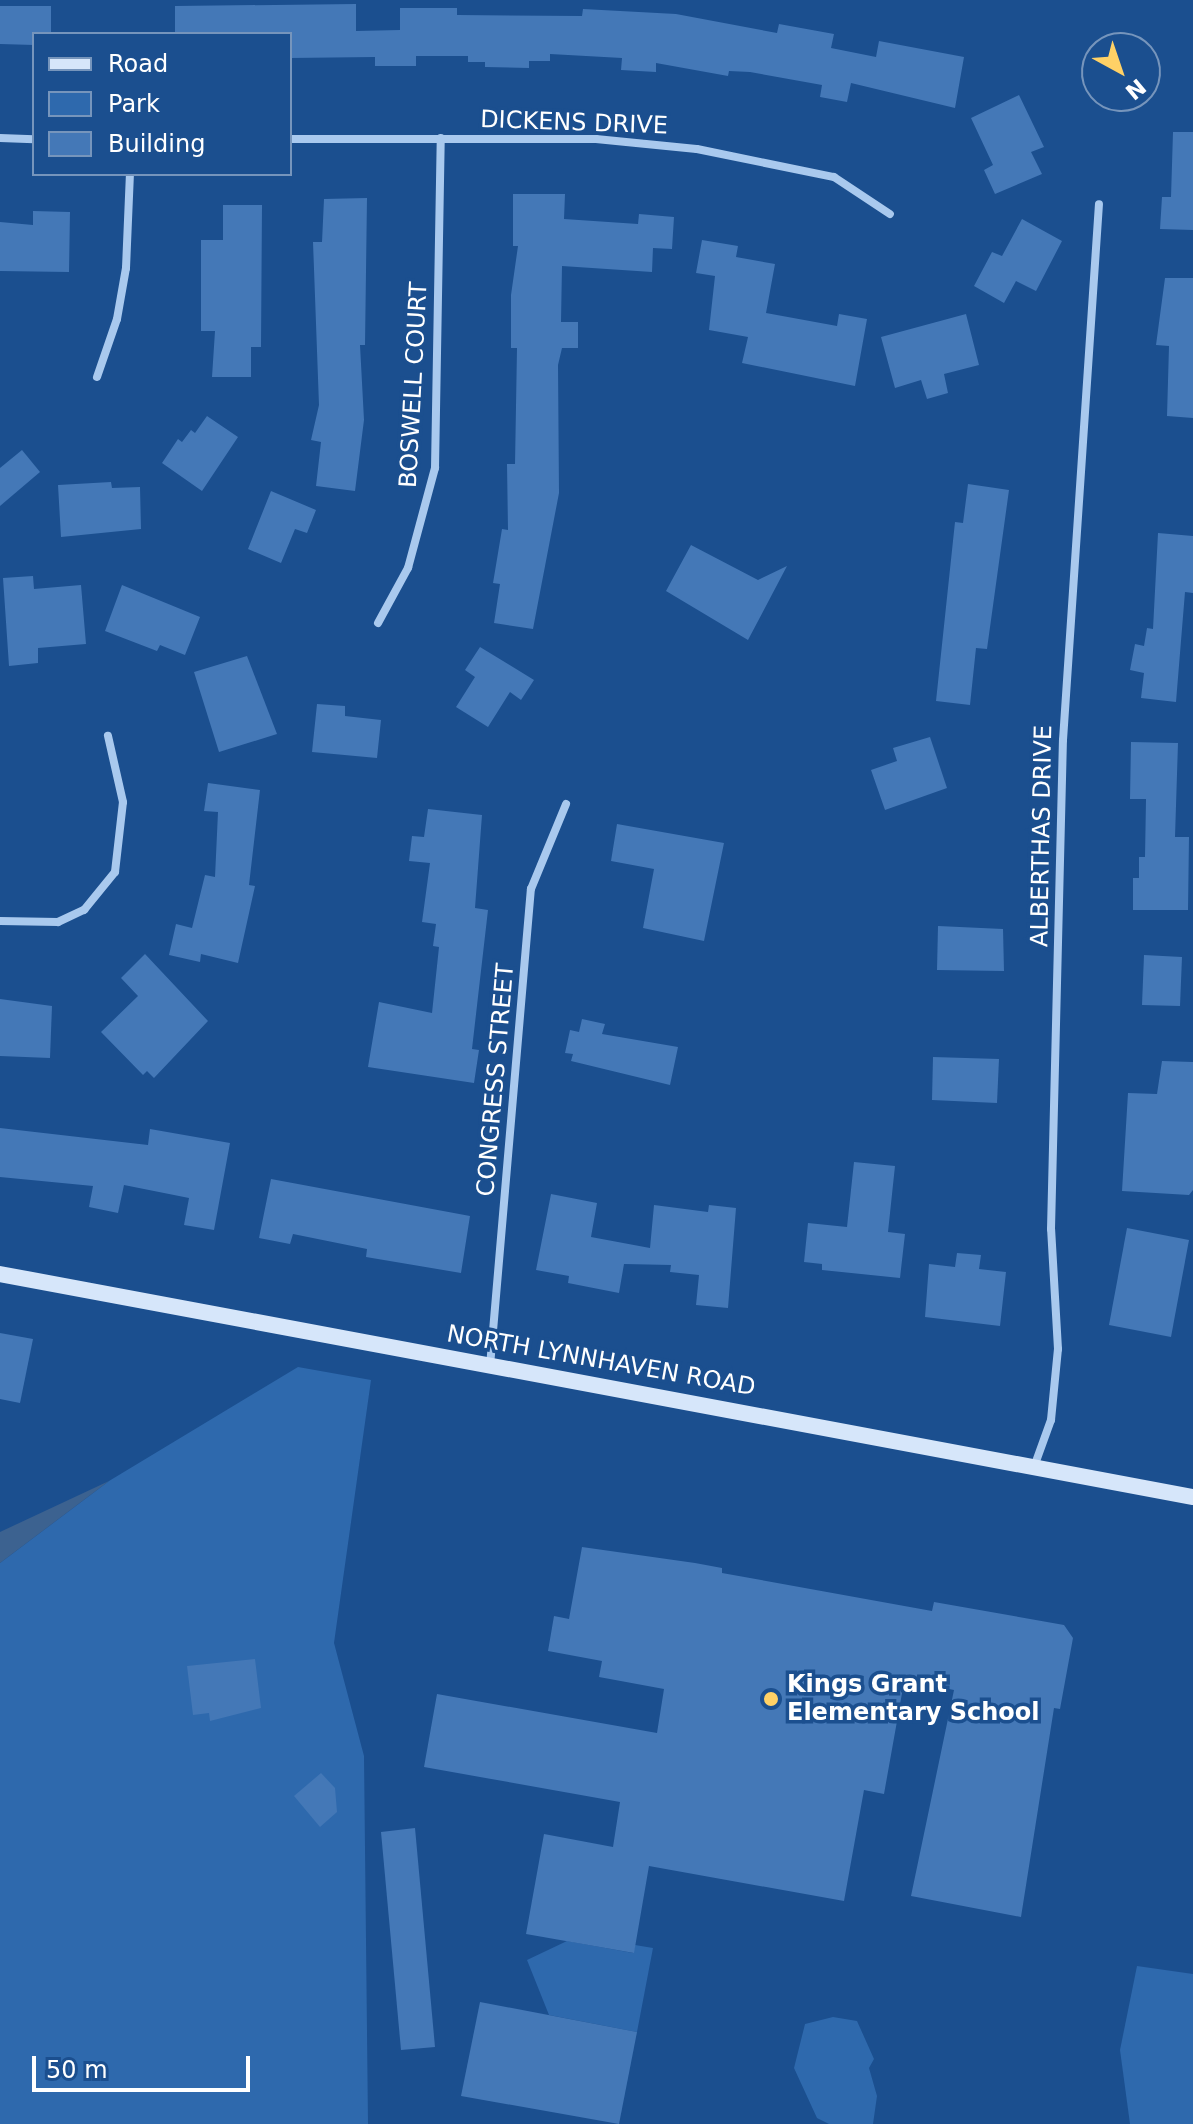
<!DOCTYPE html>
<html>
<head>
<meta charset="utf-8">
<style>
	body { margin:0 }
	#map { position:relative; width:1193px; height:2124px; overflow:hidden; background:#1b4f8f; font-family:"DejaVu Sans",sans-serif }
	div>[style] { position:absolute }
	.green>* { inset:0; background:#2e69ad }
	.water>* { inset:0; background:#3c6290 }
	.building>* { inset:0; background:#4478b7 }
	.street>* { height:8px; margin:-4px; padding:0 4px; transform-origin:4px; border-radius:4px; background:#a9c9ee }
	.secondary>* { height:16px; margin:-8px; padding:0 8px; transform-origin:8px; border-radius:8px; background:#d6e6fa }
	.dots>* { width:22px; height:22px; translate:-50% -50%; box-sizing:border-box; border:4px solid #1b4f8f; border-radius:50% }
	span { translate:-50% -50%; white-space:nowrap; text-align:center; line-height:1.15; -webkit-text-stroke:7px #1b4f8f; paint-order:stroke }
	.street-label { font-size:24px; color:#fff }
	.poi-label { font-size:24px; color:#fff; font-weight:700 }
	.left { translate:0 -50%; text-align:left }
	.legend { position:absolute; left:32px; top:32px; width:260px; height:144px; box-sizing:border-box; background:#1b4f8f; border:2px solid #7695bc; margin:0; padding:10px 14px; list-style:none; font-size:24px; color:#fff }
	.legend li { display:flex; align-items:center; gap:16px; height:40px }
	.legend b { width:40px; border:2px solid #7695bc }
	.north { position:absolute; left:1081px; top:32px; width:80px; height:80px; box-sizing:border-box; background:#1b4f8f; border:2px solid #7695bc; border-radius:50%; rotate:140deg; font-size:22px; font-weight:700; line-height:32px; text-align:center; color:#fff }
	.north::after { content:''; display:block; margin:auto; width:28px; height:36px; background:#ffd166; clip-path:polygon(50% 0,100% 100%,50% 72%,0 100%) }
	.scale { position:absolute; left:32px; top:2056px; width:218px; height:36px; box-sizing:border-box; border:4px solid #fff; border-top:0; padding-left:10px; font-size:24px; line-height:28px; white-space:nowrap; color:#fff; -webkit-text-stroke:6px #1b4f8f; paint-order:stroke }
</style>
</head>
<body>
<div id="map">
	<div class="green">
		<i style="clip-path:polygon(298px 1367px,371px 1380px,334px 1643px,364px 1756px,368px 2124px,0 2124px,0 1563px,109px 1481px)"></i>
		<i style="clip-path:polygon(567px 1941px,633px 1953px,635px 1945px,653px 1948px,637px 2032px,549px 2015px,527px 1960px)"></i>
		<i style="clip-path:polygon(1137px 1966px,1193px 1974px,1193px 2124px,1130px 2124px,1120px 2050px)"></i>
		<i style="clip-path:polygon(833px 2017px,857px 2021px,874px 2059px,869px 2068px,877px 2096px,873px 2124px,829px 2124px,817px 2118px,794px 2068px,805px 2024px)"></i>
	</div>
	<div class="water">
		<i style="clip-path:polygon(109px 1481px,0 1563px,0 1532px)"></i>
	</div>
	<div class="building">
		<i style="clip-path:polygon(356px 4px,356px 31px,400px 30px,400px 8px,457px 8px,457px 15px,582px 16px,583px 9px,676px 14px,777px 33px,779px 24px,834px 34px,831px 48px,876px 57px,879px 41px,964px 57px,955px 108px,851px 83px,847px 102px,820px 97px,822px 85px,750px 72px,729px 71px,728px 76px,656px 63px,656px 72px,621px 70px,622px 58px,550px 54px,550px 61px,529px 61px,529px 68px,485px 67px,485px 62px,468px 62px,468px 56px,416px 56px,416px 66px,375px 66px,375px 57px,290px 58px,290px 34px,175px 34px,175px 6px)"></i>
		<i style="clip-path:polygon(0 6px,51px 6px,51px 34px,34px 34px,34px 45px,0 44px)"></i>
		<i style="clip-path:polygon(1019px 95px,1044px 147px,1031px 152px,1042px 174px,995px 194px,984px 170px,993px 165px,971px 118px)"></i>
		<i style="clip-path:polygon(1173px 132px,1193px 132px,1193px 230px,1160px 229px,1162px 197px,1171px 197px)"></i>
		<i style="clip-path:polygon(513px 194px,565px 194px,564px 219px,638px 224px,639px 214px,674px 217px,672px 249px,653px 248px,652px 272px,562px 266px,561px 322px,578px 322px,578px 348px,562px 348px,558px 365px,559px 493px,533px 629px,494px 623px,500px 584px,493px 583px,502px 529px,508px 530px,507px 464px,515px 464px,517px 348px,511px 348px,511px 295px,518px 246px,513px 246px)"></i>
		<i style="clip-path:polygon(367px 198px,365px 345px,360px 345px,364px 420px,355px 491px,316px 486px,321px 442px,311px 440px,319px 405px,313px 242px,322px 242px,324px 199px)"></i>
		<i style="clip-path:polygon(223px 205px,262px 205px,261px 347px,251px 347px,251px 377px,212px 377px,215px 331px,201px 331px,201px 240px,223px 240px)"></i>
		<i style="clip-path:polygon(33px 211px,70px 212px,69px 272px,0 271px,0 222px,33px 225px)"></i>
		<i style="clip-path:polygon(1022px 219px,1062px 241px,1036px 291px,1016px 281px,1004px 303px,974px 286px,992px 252px,1002px 256px)"></i>
		<i style="clip-path:polygon(702px 240px,738px 246px,736px 257px,775px 264px,766px 313px,837px 326px,839px 314px,867px 319px,855px 386px,742px 363px,748px 337px,709px 330px,715px 276px,696px 273px)"></i>
		<i style="clip-path:polygon(1165px 278px,1193px 278px,1193px 418px,1167px 416px,1169px 346px,1156px 345px)"></i>
		<i style="clip-path:polygon(966px 314px,979px 365px,944px 374px,948px 393px,927px 399px,921px 380px,895px 388px,881px 337px)"></i>
		<i style="clip-path:polygon(207px 416px,238px 437px,202px 491px,162px 463px,178px 439px,182px 442px,191px 430px,195px 433px)"></i>
		<i style="clip-path:polygon(22px 450px,40px 472px,0 506px,0 468px)"></i>
		<i style="clip-path:polygon(111px 482px,112px 488px,140px 487px,141px 529px,61px 537px,58px 485px)"></i>
		<i style="clip-path:polygon(968px 484px,1009px 490px,987px 649px,976px 648px,970px 705px,936px 701px,955px 522px,963px 523px)"></i>
		<i style="clip-path:polygon(271px 491px,316px 510px,307px 533px,295px 529px,281px 563px,248px 549px)"></i>
		<i style="clip-path:polygon(1158px 533px,1193px 536px,1193px 593px,1185px 592px,1176px 702px,1141px 698px,1144px 673px,1130px 670px,1135px 644px,1144px 646px,1147px 628px,1153px 629px)"></i>
		<i style="clip-path:polygon(691px 545px,758px 580px,787px 566px,748px 640px,666px 591px)"></i>
		<i style="clip-path:polygon(33px 576px,34px 589px,81px 585px,86px 644px,38px 648px,38px 663px,9px 666px,3px 578px)"></i>
		<i style="clip-path:polygon(122px 585px,200px 617px,185px 655px,160px 645px,157px 651px,105px 631px)"></i>
		<i style="clip-path:polygon(480px 647px,534px 680px,521px 700px,510px 692px,488px 727px,456px 707px,475px 677px,465px 670px)"></i>
		<i style="clip-path:polygon(247px 656px,277px 734px,219px 752px,194px 672px)"></i>
		<i style="clip-path:polygon(317px 704px,345px 706px,345px 716px,381px 720px,377px 758px,312px 752px)"></i>
		<i style="clip-path:polygon(930px 737px,947px 788px,885px 810px,871px 770px,897px 761px,893px 748px)"></i>
		<i style="clip-path:polygon(1131px 742px,1178px 743px,1175px 837px,1189px 837px,1188px 910px,1133px 910px,1133px 878px,1139px 878px,1139px 857px,1145px 857px,1146px 799px,1130px 799px)"></i>
		<i style="clip-path:polygon(208px 783px,260px 790px,249px 885px,255px 886px,238px 963px,201px 954px,200px 962px,169px 955px,176px 924px,192px 928px,205px 875px,215px 877px,218px 812px,204px 811px)"></i>
		<i style="clip-path:polygon(428px 809px,482px 815px,475px 908px,488px 910px,472px 1049px,479px 1050px,474px 1083px,368px 1067px,379px 1002px,432px 1013px,439px 947px,433px 946px,436px 924px,422px 922px,430px 863px,409px 861px,412px 836px,424px 837px)"></i>
		<i style="clip-path:polygon(617px 824px,724px 843px,704px 941px,643px 928px,654px 869px,611px 861px)"></i>
		<i style="clip-path:polygon(938px 926px,1003px 929px,1004px 971px,937px 970px)"></i>
		<i style="clip-path:polygon(145px 954px,208px 1021px,154px 1078px,147px 1071px,143px 1075px,101px 1032px,138px 996px,121px 978px)"></i>
		<i style="clip-path:polygon(1144px 955px,1182px 957px,1180px 1006px,1142px 1005px)"></i>
		<i style="clip-path:polygon(0 999px,52px 1006px,50px 1058px,0 1056px)"></i>
		<i style="clip-path:polygon(582px 1019px,605px 1024px,602px 1034px,678px 1047px,670px 1085px,571px 1061px,573px 1054px,565px 1053px,570px 1030px,579px 1032px)"></i>
		<i style="clip-path:polygon(933px 1057px,999px 1059px,997px 1103px,932px 1100px)"></i>
		<i style="clip-path:polygon(1162px 1061px,1193px 1062px,1193px 1190px,1189px 1195px,1122px 1191px,1128px 1093px,1157px 1094px)"></i>
		<i style="clip-path:polygon(0 1128px,148px 1145px,150px 1129px,230px 1143px,214px 1230px,184px 1225px,189px 1198px,124px 1185px,118px 1213px,89px 1207px,93px 1186px,0 1177px)"></i>
		<i style="clip-path:polygon(854px 1162px,895px 1166px,888px 1232px,905px 1234px,900px 1278px,822px 1270px,822px 1264px,804px 1262px,808px 1223px,847px 1227px)"></i>
		<i style="clip-path:polygon(271px 1179px,470px 1216px,461px 1273px,366px 1257px,367px 1249px,293px 1234px,290px 1244px,259px 1238px)"></i>
		<i style="clip-path:polygon(551px 1194px,597px 1203px,591px 1237px,650px 1248px,654px 1205px,708px 1212px,709px 1205px,736px 1208px,728px 1308px,696px 1305px,699px 1275px,670px 1272px,671px 1265px,624px 1264px,619px 1293px,568px 1283px,569px 1276px,536px 1270px)"></i>
		<i style="clip-path:polygon(1127px 1228px,1189px 1240px,1171px 1337px,1109px 1325px)"></i>
		<i style="clip-path:polygon(957px 1253px,981px 1255px,979px 1269px,1006px 1272px,1000px 1326px,925px 1317px,929px 1264px,955px 1267px)"></i>
		<i style="clip-path:polygon(0 1333px,33px 1339px,20px 1403px,0 1399px)"></i>
		<i style="clip-path:polygon(582px 1547px,695px 1563px,722px 1568px,722px 1573px,932px 1611px,934px 1602px,1064px 1625px,1073px 1638px,1060px 1709px,1054px 1708px,1021px 1917px,911px 1896px,954px 1690px,909px 1681px,904px 1682px,884px 1794px,864px 1790px,844px 1901px,649px 1866px,634px 1953px,526px 1934px,544px 1834px,613px 1847px,620px 1802px,424px 1767px,437px 1694px,657px 1733px,664px 1689px,599px 1677px,602px 1661px,548px 1651px,554px 1616px,569px 1619px)"></i>
		<i style="clip-path:polygon(255px 1659px,261px 1708px,210px 1721px,209px 1713px,193px 1715px,187px 1666px)"></i>
		<i style="clip-path:polygon(321px 1773px,335px 1788px,337px 1812px,320px 1827px,294px 1796px)"></i>
		<i style="clip-path:polygon(415px 1828px,435px 2047px,401px 2050px,381px 1832px)"></i>
		<i style="clip-path:polygon(480px 2002px,637px 2032px,619px 2124px,461px 2096px)"></i>
	</div>
	<div class="street">
		<i style="left:0;top:138px;width:34px;rotate:2deg"></i>
		<i style="left:290px;top:139px;width:306px"></i>
		<i style="left:596px;top:139px;width:101px;rotate:5.7deg"></i>
		<i style="left:697px;top:149px;width:140px;rotate:11.6deg"></i>
		<i style="left:834px;top:177px;width:67px;rotate:33.5deg"></i>
		<i style="left:97px;top:377px;width:61px;rotate:-71deg"></i>
		<i style="left:117px;top:319px;width:52px;rotate:-80deg"></i>
		<i style="left:126px;top:268px;width:94px;rotate:-87.6deg"></i>
		<i style="left:378px;top:623px;width:63px;rotate:-61.4deg"></i>
		<i style="left:408px;top:568px;width:104px;rotate:-74.9deg"></i>
		<i style="left:435px;top:468px;width:330px;rotate:-89deg"></i>
		<i style="left:0;top:921px;width:58px;rotate:1deg"></i>
		<i style="left:58px;top:922px;width:29px;rotate:-25deg"></i>
		<i style="left:84px;top:910px;width:49px;rotate:-50.8deg"></i>
		<i style="left:115px;top:872px;width:70px;rotate:-83.5deg"></i>
		<i style="left:123px;top:802px;width:68px;rotate:-102.8deg"></i>
		<i style="left:490px;top:1366px;width:479px;rotate:-85.1deg"></i>
		<i style="left:531px;top:889px;width:92px;rotate:-67.6deg"></i>
		<i style="left:1034px;top:1467px;width:50px;rotate:-70.1deg"></i>
		<i style="left:1051px;top:1420px;width:71px;rotate:-84.4deg"></i>
		<i style="left:1058px;top:1349px;width:120px;rotate:-93.3deg"></i>
		<i style="left:1051px;top:1229px;width:489px;rotate:-88.6deg"></i>
		<i style="left:1063px;top:740px;width:537px;rotate:-86.16deg"></i>
	</div>
	<div class="secondary">
		<i style="left:0;top:1274px;width:1214px;rotate:10.59deg"></i>
	</div>
	<div class="dots">
		<i style="left:771px;top:1699px;background:#ffd166"></i>
	</div>
	<div class="street-label">
		<span style="left:574px;top:123px;rotate:2deg">DICKENS DRIVE</span>
		<span style="left:414px;top:385px;rotate:-87deg">BOSWELL COURT</span>
		<span style="left:1042px;top:836px;rotate:-89deg">ALBERTHAS DRIVE</span>
		<span style="left:496px;top:1080px;rotate:-85deg">CONGRESS STREET</span>
		<span style="left:601px;top:1361px;rotate:10deg">NORTH LYNNHAVEN ROAD</span>
	</div>
	<div class="poi-label">
		<span class="left" style="left:787px;top:1699px">Kings Grant<br>Elementary School</span>
	</div>
	<ul class="legend">
	<li><b style="height:10px;background:#d6e6fa"></b>Road</li>
	<li><b style="height:22px;background:#2e69ad"></b>Park</li>
	<li><b style="height:22px;background:#4478b7"></b>Building</li>
	</ul>
	<div class="north">N</div>
	<div class="scale">50 m</div>
</div>
</body>
</html>
